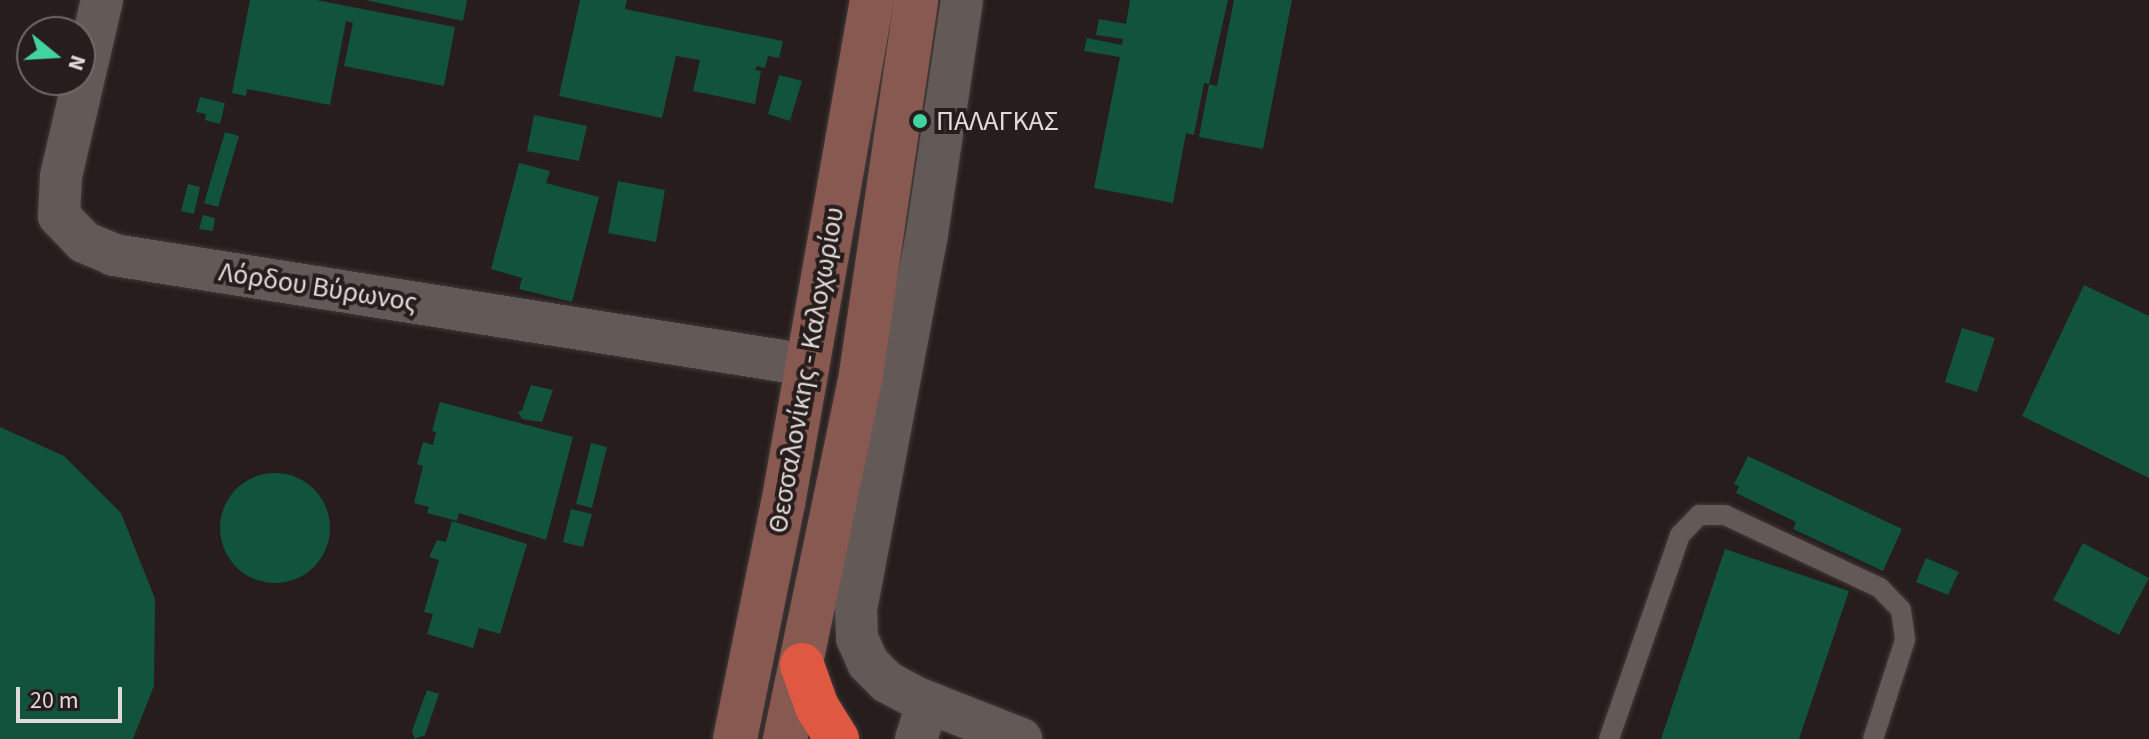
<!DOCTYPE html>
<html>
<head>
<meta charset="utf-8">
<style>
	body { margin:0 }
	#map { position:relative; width:2149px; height:739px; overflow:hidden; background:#261d1c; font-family:"Source Sans 3",sans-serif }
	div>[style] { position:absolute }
	.building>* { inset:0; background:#11533c }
	.round { border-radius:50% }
	.roads { filter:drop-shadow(0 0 2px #413a39) drop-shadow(0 0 2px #413a39) }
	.lane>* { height:20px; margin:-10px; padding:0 10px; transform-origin:10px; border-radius:10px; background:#635957 }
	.street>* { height:42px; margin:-21px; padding:0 21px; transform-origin:21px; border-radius:21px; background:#635957 }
	.secondary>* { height:44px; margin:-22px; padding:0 22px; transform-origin:22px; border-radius:22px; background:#885951 }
	.highway>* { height:44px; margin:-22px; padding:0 22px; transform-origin:22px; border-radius:22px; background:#de5842 }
	.dots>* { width:22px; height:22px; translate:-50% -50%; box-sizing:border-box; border:4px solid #261d1c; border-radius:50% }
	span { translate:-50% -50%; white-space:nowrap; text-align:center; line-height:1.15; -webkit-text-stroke:8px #261d1c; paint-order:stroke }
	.poi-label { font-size:28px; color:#e0dad9 }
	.left { translate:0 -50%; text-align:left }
	.street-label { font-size:28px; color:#e0dad9 }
	.north { position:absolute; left:16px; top:16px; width:80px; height:80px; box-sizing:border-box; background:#261d1c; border:2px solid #706968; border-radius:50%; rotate:108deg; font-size:22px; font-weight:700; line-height:32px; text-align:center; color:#e0dad9 }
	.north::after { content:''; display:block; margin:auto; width:28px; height:36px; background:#42d4a0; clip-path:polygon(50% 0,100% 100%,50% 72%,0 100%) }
	.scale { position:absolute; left:16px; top:687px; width:106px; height:36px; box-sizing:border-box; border:4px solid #e0dad9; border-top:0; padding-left:10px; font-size:24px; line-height:28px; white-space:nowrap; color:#e0dad9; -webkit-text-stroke:6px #261d1c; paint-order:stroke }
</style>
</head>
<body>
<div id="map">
	<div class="building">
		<i style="clip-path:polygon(250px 0,316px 0,455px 27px,444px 86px,344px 66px,353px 23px,346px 21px,330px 105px,247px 89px,246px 96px,232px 93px)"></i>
		<i style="clip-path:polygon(365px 0,467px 0,463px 21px)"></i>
		<i style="clip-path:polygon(580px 0,627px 0,625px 9px,783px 41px,779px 58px,768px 56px,765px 68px,757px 66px,755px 70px,761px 71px,755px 104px,693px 91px,700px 60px,676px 56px,662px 118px,559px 96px)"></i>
		<i style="clip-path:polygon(1130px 0,1228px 0,1209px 84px,1217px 86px,1234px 0,1292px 0,1263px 149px,1199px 137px,1209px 84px,1204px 83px,1194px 135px,1186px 133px,1173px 203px,1094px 188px,1120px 57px,1084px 51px,1087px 38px,1122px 45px,1123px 39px,1096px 35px,1099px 19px,1126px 24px)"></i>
		<i style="clip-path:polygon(779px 75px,802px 81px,790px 121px,768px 114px)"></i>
		<i style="clip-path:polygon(200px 97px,225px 103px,220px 124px,205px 120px,206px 114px,196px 112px)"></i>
		<i style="clip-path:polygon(534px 115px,587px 126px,579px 161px,527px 151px)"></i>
		<i style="clip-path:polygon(225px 132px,239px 136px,218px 207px,204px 203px)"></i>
		<i style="clip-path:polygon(519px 163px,550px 171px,546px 183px,599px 197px,572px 302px,519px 289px,522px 278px,491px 269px)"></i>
		<i style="clip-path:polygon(618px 181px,665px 190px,656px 242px,608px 233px)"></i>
		<i style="clip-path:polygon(188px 184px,200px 187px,194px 214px,181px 211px)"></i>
		<i style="clip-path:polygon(203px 215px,215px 218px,213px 231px,199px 229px)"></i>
		<i style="clip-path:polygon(2084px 285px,2149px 316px,2149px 478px,2022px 416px)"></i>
		<i style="clip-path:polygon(1962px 328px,1995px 338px,1977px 392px,1945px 382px)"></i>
		<i style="clip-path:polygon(531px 385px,553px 390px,542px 422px,522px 419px,518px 412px,522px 410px)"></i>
		<i style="clip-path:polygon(440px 402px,573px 437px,546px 540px,459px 513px,457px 521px,427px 513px,429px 507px,414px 503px,423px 466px,417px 464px,423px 442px,433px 445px,436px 432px,432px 431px)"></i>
		<i style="clip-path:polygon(0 427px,64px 456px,121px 513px,155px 599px,154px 686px,133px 739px,0 739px)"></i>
		<i style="clip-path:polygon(591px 443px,607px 447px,592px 508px,576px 504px)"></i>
		<i style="clip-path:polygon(1748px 456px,1902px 529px,1883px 571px,1793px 529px,1796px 522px,1736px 493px,1739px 486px,1734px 484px)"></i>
		<i class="round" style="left:220px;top:473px;width:110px;height:110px"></i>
		<i style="clip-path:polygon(571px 509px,592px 514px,583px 547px,563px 542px)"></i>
		<i style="clip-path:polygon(452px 521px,527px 544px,500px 634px,479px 628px,473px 648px,427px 634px,433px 614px,424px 612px,439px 560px,429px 557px,437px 540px,446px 542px)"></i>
		<i style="clip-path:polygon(2083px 543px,2149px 578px,2119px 635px,2053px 600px)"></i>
		<i style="clip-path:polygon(1725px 549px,1849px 591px,1799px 739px,1661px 739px)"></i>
		<i style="clip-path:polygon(1926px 558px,1959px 572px,1948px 595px,1916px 582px)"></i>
		<i style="clip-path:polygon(427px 690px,439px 694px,425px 735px,415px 739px,412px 731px)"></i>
	</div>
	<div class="roads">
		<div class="lane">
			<i style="left:1609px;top:739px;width:216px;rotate:-70.8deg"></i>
			<i style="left:1680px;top:535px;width:28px;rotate:-46deg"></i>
			<i style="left:1699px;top:515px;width:26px"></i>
			<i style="left:1725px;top:515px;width:171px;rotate:25.2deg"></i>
			<i style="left:1880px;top:588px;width:30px;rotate:46deg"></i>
			<i style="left:1901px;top:610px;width:30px;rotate:82deg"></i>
			<i style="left:1905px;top:640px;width:104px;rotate:107.9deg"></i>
		</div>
		<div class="street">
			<i style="left:102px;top:0;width:181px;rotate:103.1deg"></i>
			<i style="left:61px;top:176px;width:40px;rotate:92.9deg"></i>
			<i style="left:59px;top:216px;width:36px;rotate:46deg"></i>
			<i style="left:84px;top:242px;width:33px;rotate:23deg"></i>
			<i style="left:114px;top:255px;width:703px;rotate:9.01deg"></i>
			<i style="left:962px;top:0;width:237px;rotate:98.5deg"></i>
			<i style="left:927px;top:234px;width:381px;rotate:100.7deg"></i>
			<i style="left:856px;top:608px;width:30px;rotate:88deg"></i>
			<i style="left:857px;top:638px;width:27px;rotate:66deg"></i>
			<i style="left:868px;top:663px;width:27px;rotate:45deg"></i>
			<i style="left:887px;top:682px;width:34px;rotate:28deg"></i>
			<i style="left:917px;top:698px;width:112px;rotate:21.5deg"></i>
			<i style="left:916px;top:739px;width:38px;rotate:-72deg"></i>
		</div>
		<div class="secondary">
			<i style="left:735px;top:739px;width:240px;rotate:-78.5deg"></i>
			<i style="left:783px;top:504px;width:512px;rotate:-79.99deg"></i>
			<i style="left:785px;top:739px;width:373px;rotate:-78.2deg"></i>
			<i style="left:861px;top:374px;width:378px;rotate:-81.6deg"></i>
		</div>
		<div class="highway">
			<i style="left:802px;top:665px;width:45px;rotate:70.3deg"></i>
			<i style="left:817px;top:707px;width:38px;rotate:58deg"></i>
		</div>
	</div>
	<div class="dots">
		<i style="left:920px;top:121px;background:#42d4a0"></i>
	</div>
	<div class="poi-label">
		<span class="left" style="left:936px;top:121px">ΠΑΛΑΓΚΑΣ</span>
	</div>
	<div class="street-label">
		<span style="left:318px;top:287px;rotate:9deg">Λόρδου Βύρωνος</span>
		<span style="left:806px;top:370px;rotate:-80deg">Θεσσαλονίκης - Καλοχωρίου</span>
	</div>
	<div class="north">N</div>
	<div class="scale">20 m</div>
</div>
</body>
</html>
